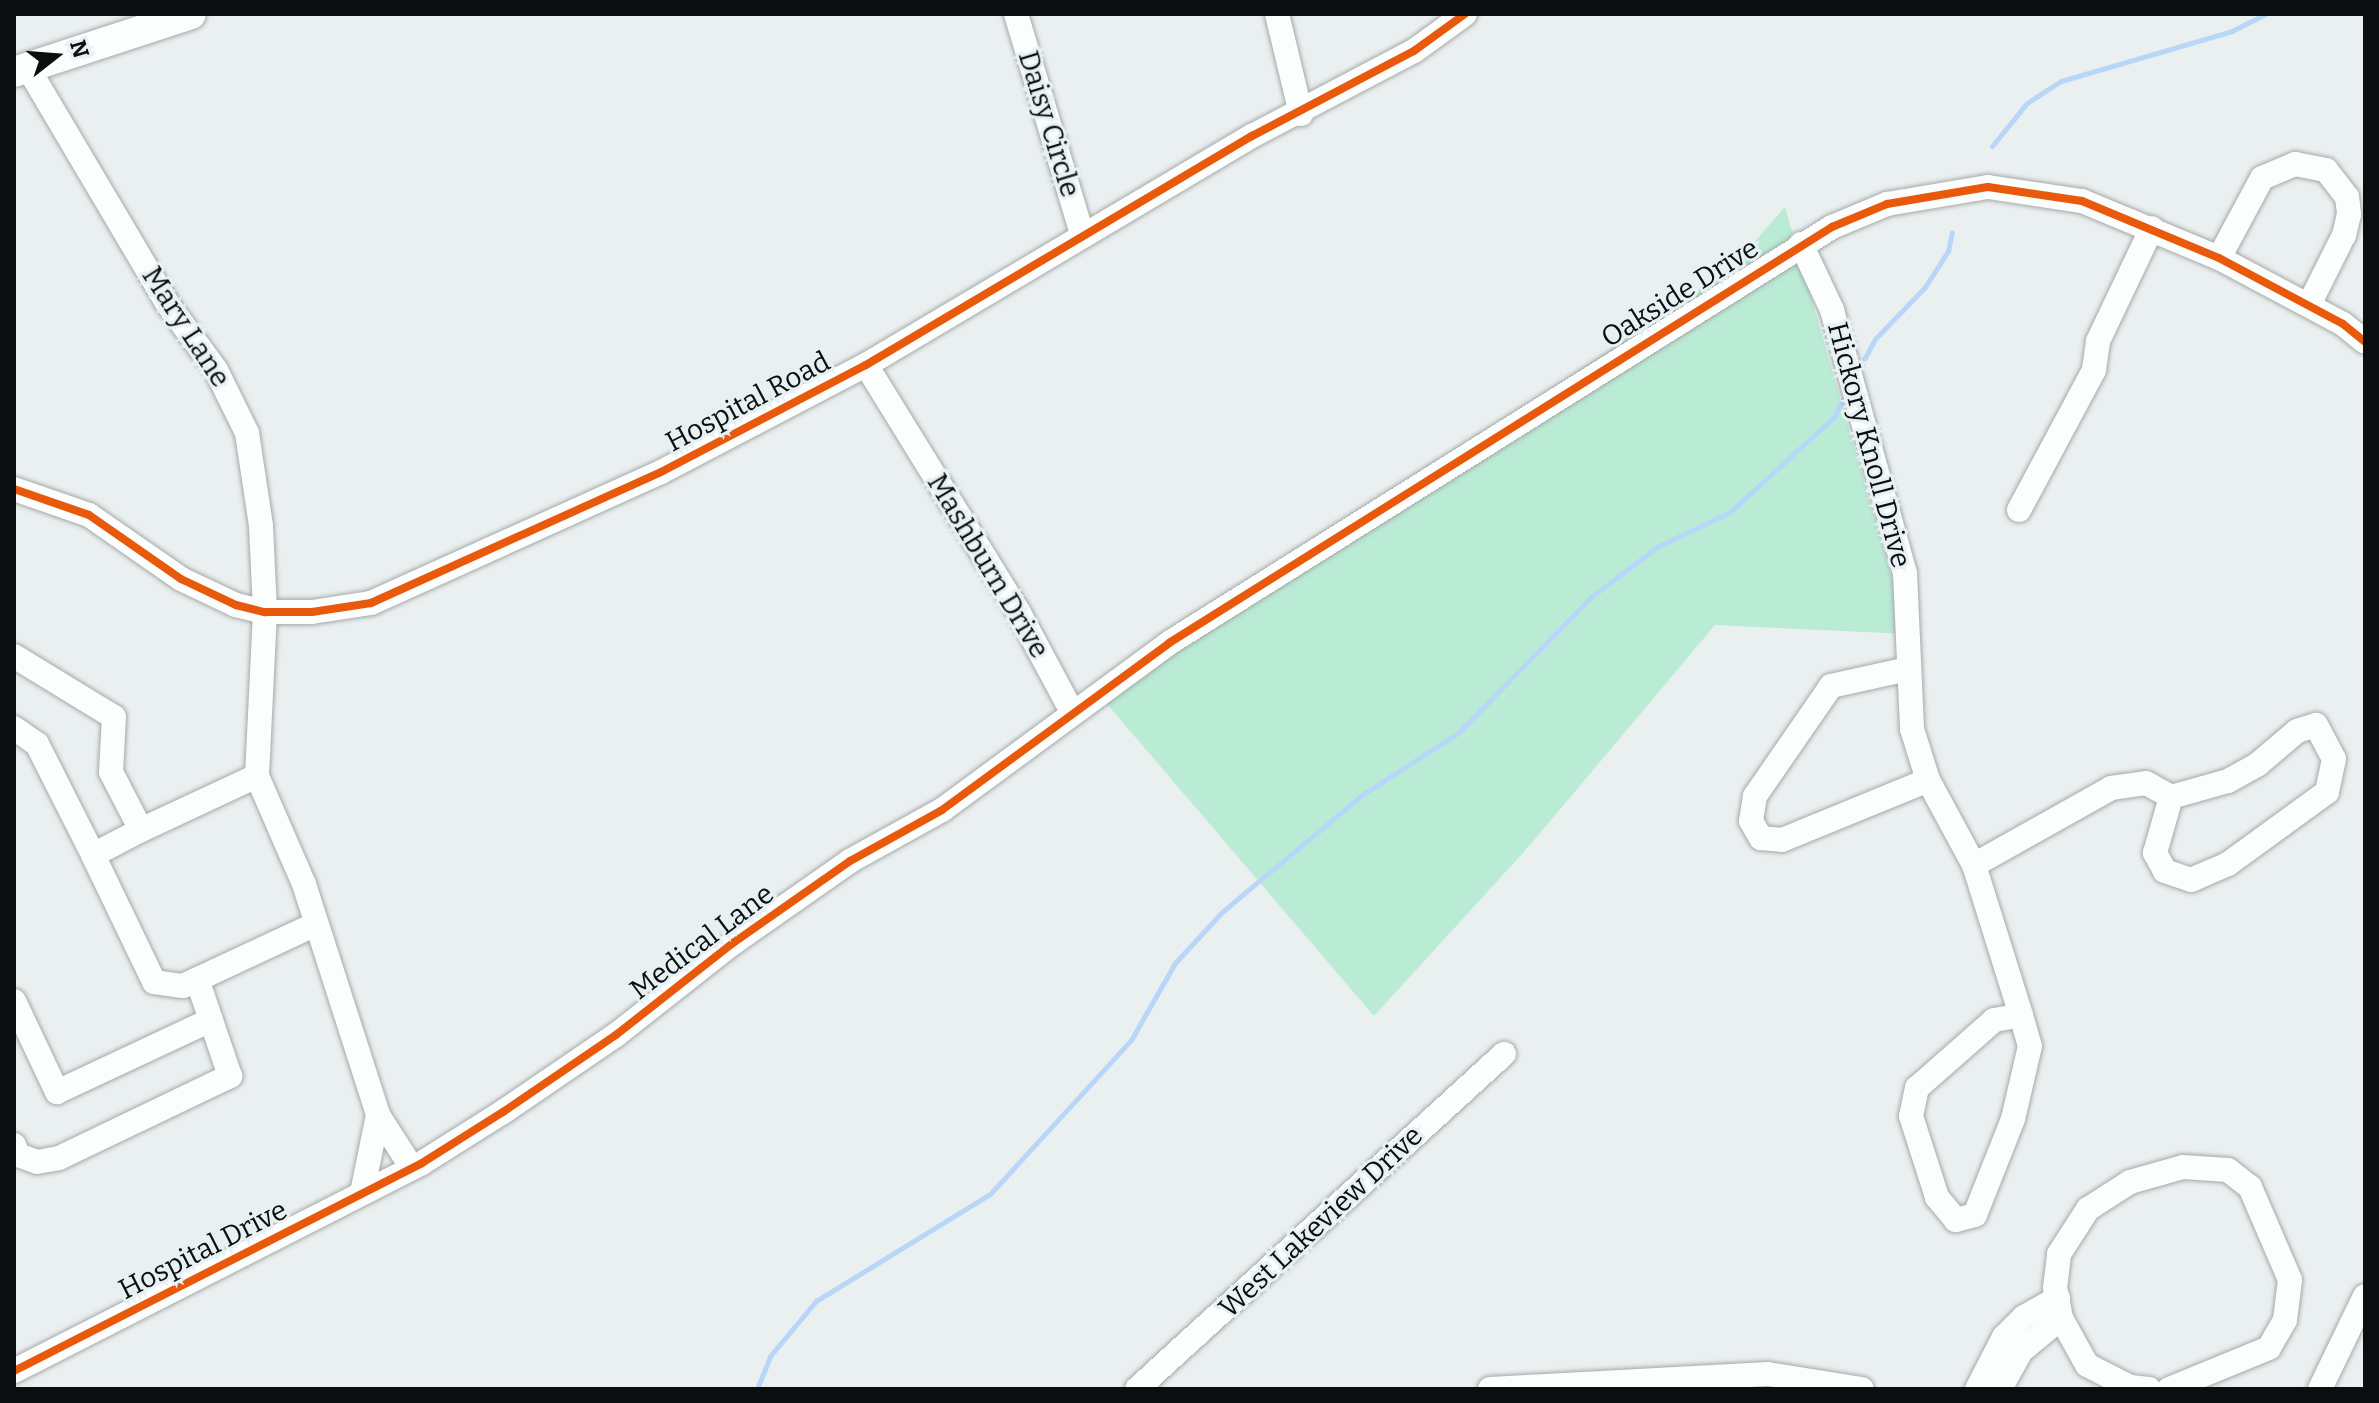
<!DOCTYPE html>
<html>
<head>
<meta charset="utf-8">
<style>
	body { margin:0 }
	#map { position:relative; width:2379px; height:1403px; overflow:hidden; background:#eaeff0; font-family:Bitter,serif }
	div>[style] { position:absolute }
	.green>* { inset:0; background:#baebd5 }
	.stream>* { height:5px; margin:-2.5px; padding:0 2.5px; transform-origin:2.5px; border-radius:2.5px; background:#b8d7f8 }
	.roads { filter:drop-shadow(0 0 2px #a5a9aa) drop-shadow(0 0 2px #a5a9aa) }
	.minor>* { height:24px; margin:-12px; padding:0 12px; transform-origin:12px; border-radius:12px; background:#fcfdfd }
	.major>* { height:30px; margin:-15px; padding:0 15px; transform-origin:15px; border-radius:15px; background:#fcfdfd }
	.cycleway>* { height:8px; margin:-4px; padding:0 4px; transform-origin:4px; border-radius:4px; background:#e8590c }
	span { translate:-50% -50%; white-space:nowrap; text-align:center; line-height:1.15; -webkit-text-stroke:6px #e7f1f3; paint-order:stroke }
	.street-label { font-size:28px; color:#0b0e0f }
	.frame { position:absolute; inset:0; border:16px solid #0b0e0f; pointer-events:none }
	.north { position:absolute; left:16px; top:16px; width:80px; height:80px; -webkit-text-stroke:6px #e7f1f3; paint-order:stroke; rotate:73deg; font-size:22px; font-weight:700; line-height:32px; text-align:center; color:#0b0e0f }
	.north::after { content:''; display:block; margin:auto; width:28px; height:36px; background:#0b0e0f; clip-path:polygon(50% 0,100% 100%,50% 72%,0 100%) }
</style>
</head>
<body>
<div id="map">
	<div class="green">
		<i style="clip-path:polygon(1785px 207px,1908px 634px,1715px 625px,1530px 845px,1374px 1016px,1101px 697px,1734px 265px)"></i>
	</div>
	<div class="stream">
		<i style="left:1992px;top:146px;width:55px;rotate:-50.9deg"></i>
		<i style="left:2027px;top:103px;width:40px;rotate:-32.9deg"></i>
		<i style="left:2061px;top:81px;width:178px;rotate:-16.3deg"></i>
		<i style="left:2232px;top:31px;width:37px;rotate:-27deg"></i>
		<i style="left:1859px;top:369px;width:34px;rotate:-62deg"></i>
		<i style="left:1875px;top:339px;width:72px;rotate:-46.1deg"></i>
		<i style="left:1925px;top:287px;width:43px;rotate:-57.4deg"></i>
		<i style="left:1948px;top:251px;width:19px;rotate:-78deg"></i>
		<i style="left:757px;top:1389px;width:35px;rotate:-68deg"></i>
		<i style="left:770px;top:1356px;width:72px;rotate:-50.1deg"></i>
		<i style="left:816px;top:1301px;width:204px;rotate:-31.6deg"></i>
		<i style="left:990px;top:1194px;width:209px;rotate:-47.5deg"></i>
		<i style="left:1131px;top:1040px;width:89px;rotate:-60.3deg"></i>
		<i style="left:1175px;top:963px;width:69px;rotate:-47.3deg"></i>
		<i style="left:1222px;top:912px;width:182px;rotate:-39.9deg"></i>
		<i style="left:1362px;top:795px;width:114px;rotate:-32.9deg"></i>
		<i style="left:1458px;top:733px;width:190px;rotate:-45.6deg"></i>
		<i style="left:1591px;top:597px;width:83px;rotate:-37.1deg"></i>
		<i style="left:1657px;top:547px;width:81px;rotate:-25.6deg"></i>
		<i style="left:1730px;top:512px;width:141px;rotate:-42.4deg"></i>
		<i style="left:1834px;top:417px;width:20px;rotate:-63deg"></i>
	</div>
	<div class="roads">
		<div class="minor">
			<i style="left:1016px;top:14px;width:230px;rotate:73.3deg"></i>
			<i style="left:1277px;top:14px;width:103px;rotate:76.5deg"></i>
			<i style="left:28px;top:68px;width:273px;rotate:59.4deg"></i>
			<i style="left:167px;top:303px;width:83px;rotate:53.8deg"></i>
			<i style="left:216px;top:370px;width:70px;rotate:63.8deg"></i>
			<i style="left:247px;top:433px;width:94px;rotate:81.4deg"></i>
			<i style="left:261px;top:526px;width:86px;rotate:87.3deg"></i>
			<i style="left:265px;top:612px;width:164px;rotate:92.8deg"></i>
			<i style="left:257px;top:776px;width:118px;rotate:66.5deg"></i>
			<i style="left:304px;top:884px;width:243px;rotate:72.2deg"></i>
			<i style="left:378px;top:1115px;width:63px;rotate:57.3deg"></i>
			<i style="left:1801px;top:244px;width:73px;rotate:64.8deg"></i>
			<i style="left:1832px;top:310px;width:273px;rotate:74.5deg"></i>
			<i style="left:1905px;top:573px;width:156px;rotate:87.4deg"></i>
			<i style="left:1912px;top:729px;width:53px;rotate:72.6deg"></i>
			<i style="left:1928px;top:780px;width:97px;rotate:61.6deg"></i>
			<i style="left:1974px;top:865px;width:157px;rotate:72.6deg"></i>
			<i style="left:2219px;top:258px;width:91px;rotate:-61.7deg"></i>
			<i style="left:2262px;top:178px;width:36px;rotate:-23deg"></i>
			<i style="left:2295px;top:164px;width:32px;rotate:11deg"></i>
			<i style="left:2326px;top:170px;width:34px;rotate:52deg"></i>
			<i style="left:2347px;top:197px;width:17px;rotate:83deg"></i>
			<i style="left:2349px;top:214px;width:22px;rotate:103deg"></i>
			<i style="left:2344px;top:235px;width:78px;rotate:116.6deg"></i>
			<i style="left:866px;top:365px;width:291px;rotate:58.3deg"></i>
			<i style="left:1019px;top:613px;width:112px;rotate:61.8deg"></i>
			<i style="left:14px;top:489px;width:79px;rotate:19.1deg"></i>
			<i style="left:89px;top:515px;width:112px;rotate:34.8deg"></i>
			<i style="left:181px;top:579px;width:61px;rotate:25.3deg"></i>
			<i style="left:236px;top:605px;width:30px;rotate:14deg"></i>
			<i style="left:265px;top:612px;width:47px"></i>
			<i style="left:312px;top:612px;width:60px;rotate:-8.7deg"></i>
			<i style="left:371px;top:603px;width:318px;rotate:-24.3deg"></i>
			<i style="left:661px;top:472px;width:231px;rotate:-27.6deg"></i>
			<i style="left:866px;top:365px;width:449px;rotate:-30.7deg"></i>
			<i style="left:1252px;top:136px;width:183px;rotate:-27.7deg"></i>
			<i style="left:1414px;top:51px;width:63px;rotate:-36deg"></i>
			<i style="left:2019px;top:510px;width:159px;rotate:-61.8deg"></i>
			<i style="left:2094px;top:370px;width:29px;rotate:-82deg"></i>
			<i style="left:2098px;top:341px;width:125px;rotate:-64.5deg"></i>
			<i style="left:14px;top:656px;width:117px;rotate:31.4deg"></i>
			<i style="left:114px;top:717px;width:55px;rotate:93.1deg"></i>
			<i style="left:111px;top:772px;width:65px;rotate:62.7deg"></i>
			<i style="left:141px;top:830px;width:128px;rotate:-25deg"></i>
			<i style="left:1908px;top:669px;width:79px;rotate:167.6deg"></i>
			<i style="left:1831px;top:686px;width:134px;rotate:124.6deg"></i>
			<i style="left:1755px;top:796px;width:25px;rotate:99deg"></i>
			<i style="left:1751px;top:821px;width:20px;rotate:60deg"></i>
			<i style="left:1761px;top:838px;width:21px;rotate:5deg"></i>
			<i style="left:1782px;top:840px;width:158px;rotate:-22.3deg"></i>
			<i style="left:2316px;top:725px;width:38px;rotate:62deg"></i>
			<i style="left:2334px;top:759px;width:34px;rotate:102deg"></i>
			<i style="left:2327px;top:792px;width:122px;rotate:144deg"></i>
			<i style="left:2228px;top:864px;width:40px;rotate:156.6deg"></i>
			<i style="left:2191px;top:880px;width:28px;rotate:-161deg"></i>
			<i style="left:2165px;top:871px;width:21px;rotate:-119deg"></i>
			<i style="left:2155px;top:853px;width:58px;rotate:-74.1deg"></i>
			<i style="left:2171px;top:797px;width:59px;rotate:-15.7deg"></i>
			<i style="left:2228px;top:781px;width:33px;rotate:-29deg"></i>
			<i style="left:2257px;top:765px;width:52px;rotate:-40.4deg"></i>
			<i style="left:2297px;top:731px;width:20px;rotate:-18deg"></i>
			<i style="left:14px;top:728px;width:28px;rotate:35deg"></i>
			<i style="left:37px;top:744px;width:124px;rotate:63.2deg"></i>
			<i style="left:93px;top:855px;width:54px;rotate:-27.5deg"></i>
			<i style="left:93px;top:855px;width:141px;rotate:64.3deg"></i>
			<i style="left:154px;top:982px;width:29px;rotate:8deg"></i>
			<i style="left:183px;top:986px;width:147px;rotate:-25deg"></i>
			<i style="left:1974px;top:865px;width:157px;rotate:-29.3deg"></i>
			<i style="left:2111px;top:788px;width:35px;rotate:-8deg"></i>
			<i style="left:2146px;top:783px;width:29px;rotate:29deg"></i>
			<i style="left:14px;top:1001px;width:101px;rotate:64.7deg"></i>
			<i style="left:57px;top:1092px;width:170px;rotate:-25.1deg"></i>
			<i style="left:2021px;top:1015px;width:32px;rotate:74deg"></i>
			<i style="left:2030px;top:1046px;width:75px;rotate:103.1deg"></i>
			<i style="left:2013px;top:1119px;width:103px;rotate:111.6deg"></i>
			<i style="left:1975px;top:1215px;width:20px;rotate:165deg"></i>
			<i style="left:1956px;top:1220px;width:30px;rotate:-130deg"></i>
			<i style="left:1937px;top:1197px;width:85px;rotate:-107.8deg"></i>
			<i style="left:1911px;top:1116px;width:29px;rotate:-78deg"></i>
			<i style="left:1917px;top:1088px;width:103px;rotate:-41.4deg"></i>
			<i style="left:1994px;top:1020px;width:27px;rotate:-10deg"></i>
			<i style="left:14px;top:1145px;width:11px;rotate:68deg"></i>
			<i style="left:18px;top:1155px;width:20px;rotate:20deg"></i>
			<i style="left:37px;top:1162px;width:22px;rotate:-10deg"></i>
			<i style="left:59px;top:1158px;width:190px;rotate:-25.6deg"></i>
			<i style="left:230px;top:1076px;width:102px;rotate:-108.8deg"></i>
			<i style="left:362px;top:1193px;width:80px;rotate:-78.4deg"></i>
			<i style="left:14px;top:1371px;width:458px;rotate:-27deg"></i>
			<i style="left:422px;top:1163px;width:96px;rotate:-32.2deg"></i>
			<i style="left:503px;top:1112px;width:137px;rotate:-34.3deg"></i>
			<i style="left:616px;top:1035px;width:149px;rotate:-38.2deg"></i>
			<i style="left:733px;top:943px;width:143px;rotate:-35deg"></i>
			<i style="left:850px;top:861px;width:105px;rotate:-29deg"></i>
			<i style="left:942px;top:810px;width:282px;rotate:-36.3deg"></i>
			<i style="left:1169px;top:643px;width:783px;rotate:-32.11deg"></i>
			<i style="left:1832px;top:227px;width:60px;rotate:-22.7deg"></i>
			<i style="left:1887px;top:204px;width:102px;rotate:-9.6deg"></i>
			<i style="left:1988px;top:187px;width:95px;rotate:8.5deg"></i>
			<i style="left:2082px;top:201px;width:148px;rotate:22.6deg"></i>
			<i style="left:2219px;top:258px;width:140px;rotate:28deg"></i>
			<i style="left:2343px;top:324px;width:28px;rotate:39deg"></i>
			<i style="left:1137px;top:1389px;width:497px;rotate:-42.4deg"></i>
			<i style="left:1490px;top:1389px;width:278px;rotate:-3.1deg"></i>
			<i style="left:1768px;top:1374px;width:95px;rotate:9.1deg"></i>
			<i style="left:1977px;top:1389px;width:59px;rotate:-62.6deg"></i>
			<i style="left:2004px;top:1337px;width:28px;rotate:-45deg"></i>
			<i style="left:2024px;top:1317px;width:39px;rotate:-29deg"></i>
			<i style="left:2000px;top:1389px;width:43px;rotate:-61.1deg"></i>
			<i style="left:2021px;top:1351px;width:52px;rotate:-39.5deg"></i>
			<i style="left:2149px;top:1389px;width:19px;rotate:-174deg"></i>
			<i style="left:2130px;top:1387px;width:48px;rotate:-152.9deg"></i>
			<i style="left:2087px;top:1365px;width:54px;rotate:-119deg"></i>
			<i style="left:2061px;top:1318px;width:31px;rotate:-101deg"></i>
			<i style="left:2055px;top:1288px;width:34px;rotate:-83deg"></i>
			<i style="left:2059px;top:1254px;width:54px;rotate:-57.2deg"></i>
			<i style="left:2088px;top:1209px;width:50px;rotate:-32.7deg"></i>
			<i style="left:2130px;top:1182px;width:55px;rotate:-15.8deg"></i>
			<i style="left:2183px;top:1167px;width:45px;rotate:3.8deg"></i>
			<i style="left:2228px;top:1170px;width:28px;rotate:38deg"></i>
			<i style="left:2250px;top:1187px;width:101px;rotate:66.7deg"></i>
			<i style="left:2290px;top:1280px;width:40px;rotate:97.1deg"></i>
			<i style="left:2285px;top:1320px;width:32px;rotate:120deg"></i>
			<i style="left:2269px;top:1348px;width:108px;rotate:157.7deg"></i>
			<i style="left:2320px;top:1389px;width:103px;rotate:-64.2deg"></i>
		</div>
		<div class="major">
			<i style="left:14px;top:72px;width:186px;rotate:-18.1deg"></i>
		</div>
	</div>
	<div class="cycleway">
		<i style="left:14px;top:489px;width:79px;rotate:19.1deg"></i>
		<i style="left:89px;top:515px;width:112px;rotate:34.8deg"></i>
		<i style="left:181px;top:579px;width:61px;rotate:25.3deg"></i>
		<i style="left:236px;top:605px;width:30px;rotate:14deg"></i>
		<i style="left:265px;top:612px;width:47px"></i>
		<i style="left:312px;top:612px;width:60px;rotate:-8.7deg"></i>
		<i style="left:371px;top:603px;width:318px;rotate:-24.3deg"></i>
		<i style="left:661px;top:472px;width:231px;rotate:-27.6deg"></i>
		<i style="left:866px;top:365px;width:449px;rotate:-30.7deg"></i>
		<i style="left:1252px;top:136px;width:183px;rotate:-27.7deg"></i>
		<i style="left:1414px;top:51px;width:63px;rotate:-36deg"></i>
		<i style="left:14px;top:1371px;width:458px;rotate:-27deg"></i>
		<i style="left:422px;top:1163px;width:96px;rotate:-32.2deg"></i>
		<i style="left:503px;top:1112px;width:137px;rotate:-34.3deg"></i>
		<i style="left:616px;top:1035px;width:149px;rotate:-38.2deg"></i>
		<i style="left:733px;top:943px;width:143px;rotate:-35deg"></i>
		<i style="left:850px;top:861px;width:105px;rotate:-29deg"></i>
		<i style="left:942px;top:810px;width:282px;rotate:-36.3deg"></i>
		<i style="left:1169px;top:643px;width:783px;rotate:-32.11deg"></i>
		<i style="left:1832px;top:227px;width:60px;rotate:-22.7deg"></i>
		<i style="left:1887px;top:204px;width:102px;rotate:-9.6deg"></i>
		<i style="left:1988px;top:187px;width:95px;rotate:8.5deg"></i>
		<i style="left:2082px;top:201px;width:148px;rotate:22.6deg"></i>
		<i style="left:2219px;top:258px;width:140px;rotate:28deg"></i>
		<i style="left:2343px;top:324px;width:28px;rotate:39deg"></i>
	</div>
	<div class="street-label">
		<span style="left:1049px;top:124px;rotate:73deg">Daisy Circle</span>
		<span style="left:1680px;top:293px;rotate:-32deg">Oakside Drive</span>
		<span style="left:186px;top:327px;rotate:57deg">Mary Lane</span>
		<span style="left:748px;top:402px;rotate:-28deg">Hospital Road</span>
		<span style="left:1869px;top:445px;rotate:75deg">Hickory Knoll Drive</span>
		<span style="left:988px;top:566px;rotate:59deg">Mashburn Drive</span>
		<span style="left:702px;top:942px;rotate:-37deg">Medical Lane</span>
		<span style="left:1321px;top:1222px;rotate:-43deg">West Lakeview Drive</span>
		<span style="left:203px;top:1250px;rotate:-27deg">Hospital Drive</span>
	</div>
	<div class="frame"></div>
	<div class="north">N</div>
</div>
</body>
</html>
